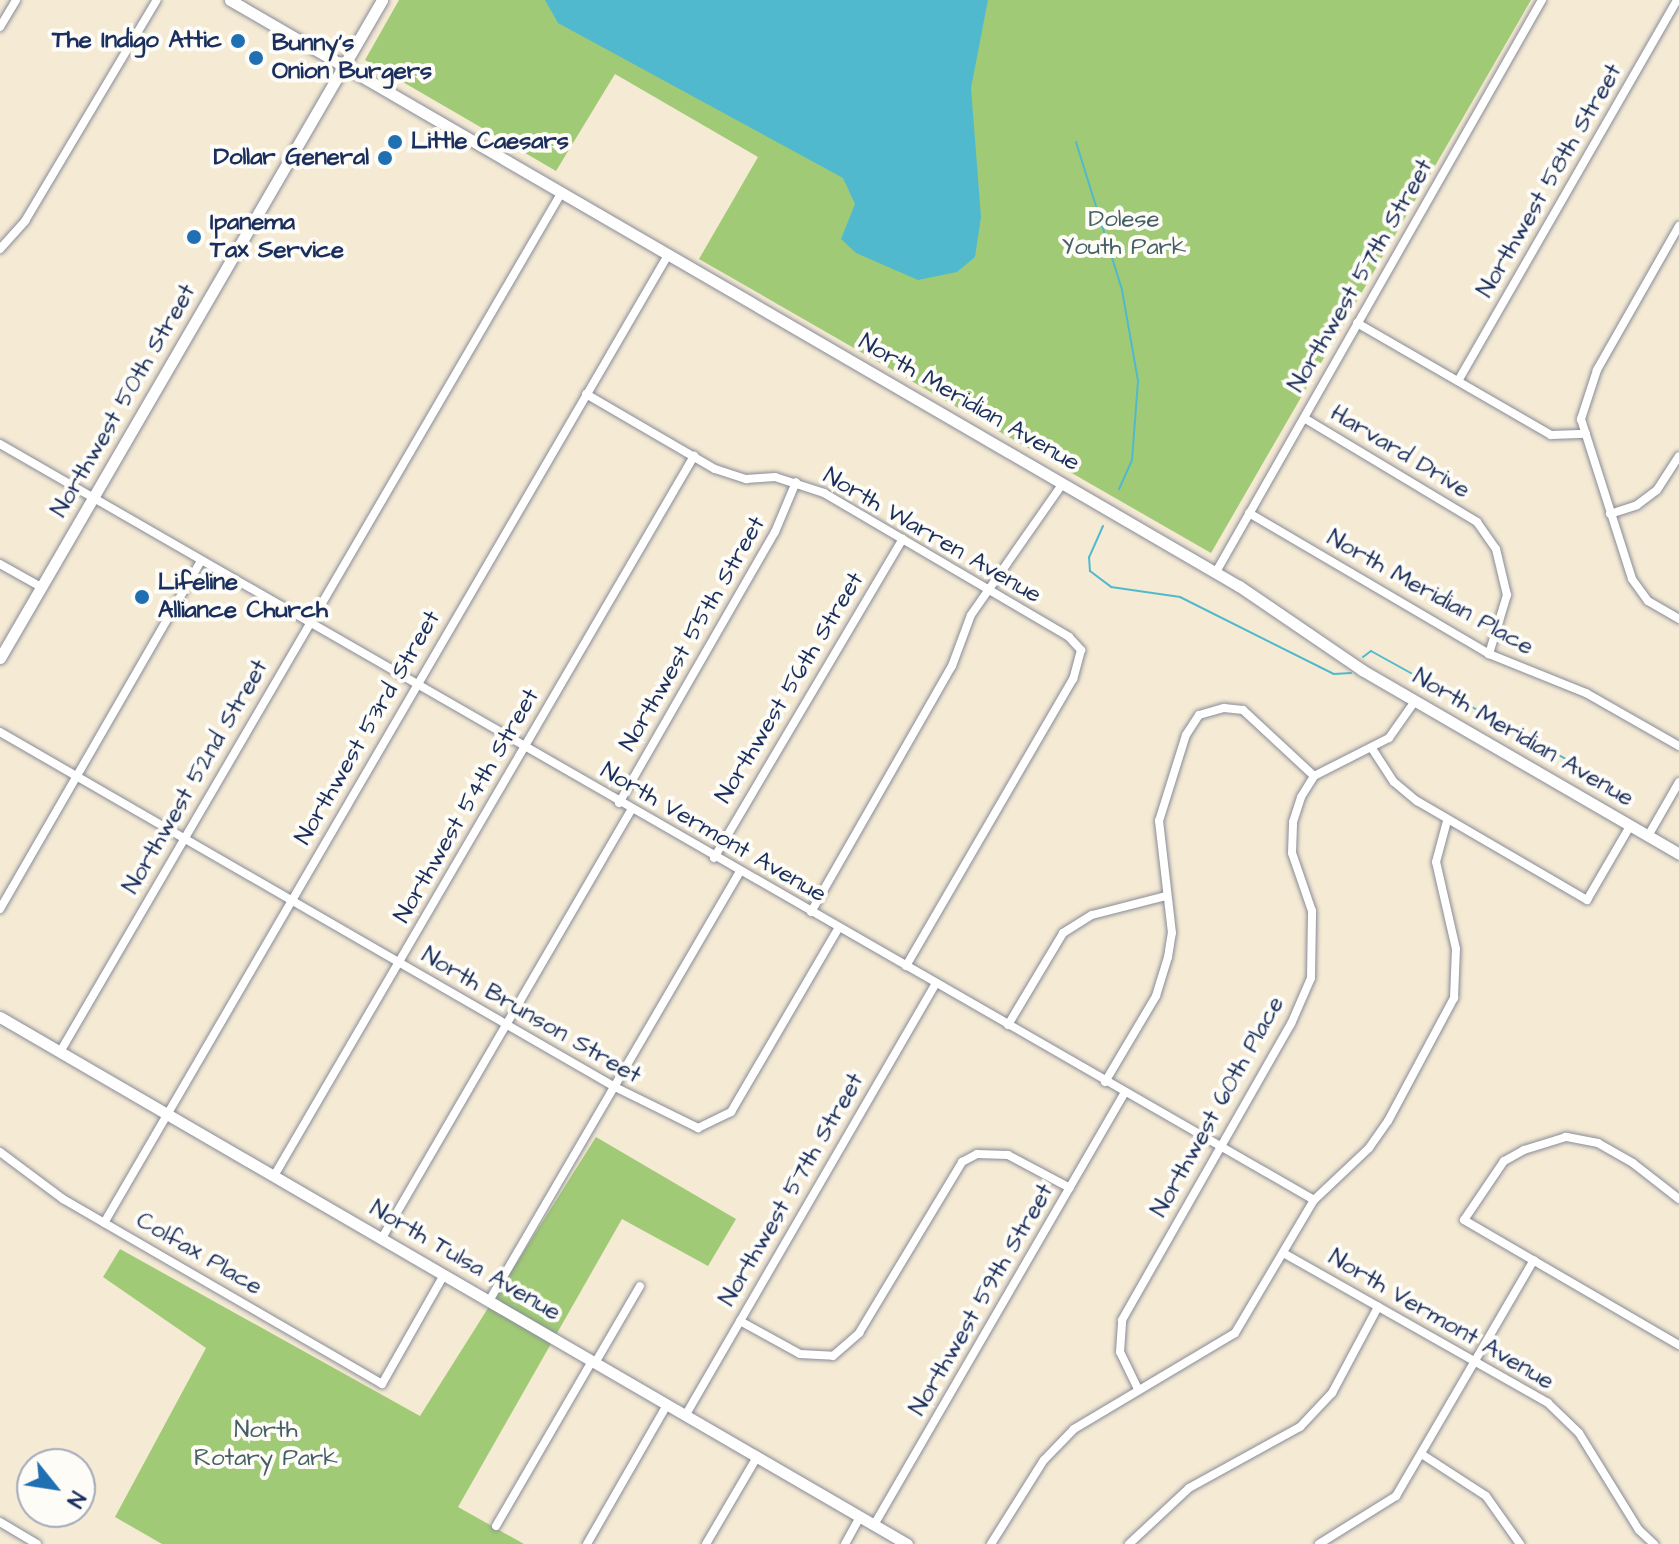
<!DOCTYPE html>
<html>
<head>
<meta charset="utf-8">
<style>
	body { margin:0 }
	#map { position:relative; width:1679px; height:1544px; overflow:hidden; background:#f5ead4; font-family:"Architects Daughter",sans-serif }
	div>[style] { position:absolute }
	.green>* { inset:0; background:#a1ca76 }
	.water>* { inset:0; background:#51b9ce }
	.stream>* { height:2px; margin:-1px; padding:0 1px; transform-origin:1px; border-radius:1px; background:#51b9ce }
	.roads { filter:drop-shadow(0 0 2px #888c99) drop-shadow(0 0 2px #888c99) }
	.street>* { height:8px; margin:-4px; padding:0 4px; transform-origin:4px; border-radius:4px; background:#fff }
	.secondary>* { height:11px; margin:-5.5px; padding:0 5.5px; transform-origin:5.5px; border-radius:5.5px; background:#fff }
	.dots>* { width:22px; height:22px; translate:-50% -50%; box-sizing:border-box; border:4px solid #fdfcf7; border-radius:50% }
	span { translate:-50% -50%; white-space:nowrap; text-align:center; line-height:1.15; -webkit-text-stroke:8px #fdfcf7; paint-order:stroke }
	.poi-label { font-size:24px; color:#1b2f5e; font-weight:700 }
	.right { translate:-100% -50%; text-align:right }
	.left { translate:0 -50%; text-align:left }
	.street-label { font-size:24px; color:#1b2f5e }
	.park-label { font-size:24px; color:#435e65 }
	.north { position:absolute; left:16px; top:1448px; width:80px; height:80px; box-sizing:border-box; background:#fdfcf7; border:2px solid #a3aaba; border-radius:50%; rotate:120deg; font-size:22px; font-weight:700; line-height:32px; text-align:center; color:#1b2f5e }
	.north::after { content:''; display:block; margin:auto; width:28px; height:36px; background:#1f6fb2; clip-path:polygon(50% 0,100% 100%,50% 72%,0 100%) }
</style>
</head>
<body>
<div id="map">
	<div class="green">
		<i style="clip-path:polygon(399px 0,1531px 0,1211px 553px,699px 259px,758px 157px,615px 74px,556px 171px,365px 60px)"></i>
		<i style="clip-path:polygon(596px 1137px,736px 1219px,708px 1266px,622px 1219px,458px 1507px,524px 1544px,162px 1544px,115px 1517px,206px 1348px,103px 1277px,120px 1249px,420px 1416px)"></i>
	</div>
	<div class="water">
		<i style="clip-path:polygon(545px 0,988px 0,971px 88px,981px 217px,975px 257px,957px 272px,918px 280px,856px 253px,841px 239px,855px 204px,843px 178px,558px 23px)"></i>
	</div>
	<div class="stream">
		<i style="left:1076px;top:142px;width:155px;rotate:72.7deg"></i>
		<i style="left:1122px;top:290px;width:92px;rotate:80deg"></i>
		<i style="left:1138px;top:381px;width:79px;rotate:94.3deg"></i>
		<i style="left:1132px;top:460px;width:32px;rotate:114deg"></i>
		<i style="left:1103px;top:526px;width:34px;rotate:114deg"></i>
		<i style="left:1089px;top:557px;width:14px;rotate:86deg"></i>
		<i style="left:1090px;top:571px;width:26px;rotate:37deg"></i>
		<i style="left:1111px;top:587px;width:70px;rotate:8.2deg"></i>
		<i style="left:1180px;top:597px;width:172px;rotate:26.6deg"></i>
		<i style="left:1334px;top:674px;width:17px;rotate:-3deg"></i>
		<i style="left:1363px;top:657px;width:10px;rotate:-37deg"></i>
		<i style="left:1371px;top:651px;width:279px;rotate:29deg"></i>
		<i style="left:1615px;top:786px;width:9px;rotate:58deg"></i>
	</div>
	<div class="roads">
		<div class="street">
			<i style="left:0;top:27px;width:31px;rotate:-59deg"></i>
			<i style="left:1679px;top:226px;width:166px;rotate:119.7deg"></i>
			<i style="left:1597px;top:370px;width:52px;rotate:108.1deg"></i>
			<i style="left:1581px;top:419px;width:168px;rotate:72.3deg"></i>
			<i style="left:1632px;top:579px;width:27px;rotate:54deg"></i>
			<i style="left:1648px;top:601px;width:36px;rotate:30deg"></i>
			<i style="left:0;top:249px;width:38px;rotate:-48deg"></i>
			<i style="left:25px;top:221px;width:257px;rotate:-59.2deg"></i>
			<i style="left:1357px;top:323px;width:224px;rotate:30deg"></i>
			<i style="left:1551px;top:435px;width:35px;rotate:-2deg"></i>
			<i style="left:1458px;top:381px;width:439px;rotate:-60.1deg"></i>
			<i style="left:586px;top:394px;width:149px;rotate:30.2deg"></i>
			<i style="left:715px;top:469px;width:33px;rotate:18deg"></i>
			<i style="left:746px;top:479px;width:29px;rotate:-4deg"></i>
			<i style="left:775px;top:477px;width:52px;rotate:18.1deg"></i>
			<i style="left:824px;top:493px;width:284px;rotate:30.4deg"></i>
			<i style="left:1069px;top:637px;width:18px;rotate:47deg"></i>
			<i style="left:1081px;top:650px;width:30px;rotate:105deg"></i>
			<i style="left:1073px;top:679px;width:332px;rotate:120.2deg"></i>
			<i style="left:1304px;top:418px;width:202px;rotate:31deg"></i>
			<i style="left:1477px;top:522px;width:33px;rotate:55deg"></i>
			<i style="left:1496px;top:549px;width:47px;rotate:76.6deg"></i>
			<i style="left:1507px;top:595px;width:62px;rotate:107deg"></i>
			<i style="left:0;top:444px;width:1516px;rotate:29.91deg"></i>
			<i style="left:1249px;top:513px;width:278px;rotate:30.4deg"></i>
			<i style="left:1489px;top:654px;width:105px;rotate:21.9deg"></i>
			<i style="left:1586px;top:693px;width:107px;rotate:29.7deg"></i>
			<i style="left:1610px;top:514px;width:28px;rotate:-18deg"></i>
			<i style="left:1637px;top:505px;width:25px;rotate:-37deg"></i>
			<i style="left:1657px;top:490px;width:40px;rotate:-57.1deg"></i>
			<i style="left:0;top:564px;width:47px;rotate:29.3deg"></i>
			<i style="left:1216px;top:572px;width:658px;rotate:-60.32deg"></i>
			<i style="left:0;top:732px;width:710px;rotate:30deg"></i>
			<i style="left:615px;top:1087px;width:93px;rotate:26.3deg"></i>
			<i style="left:698px;top:1128px;width:37px;rotate:-26deg"></i>
			<i style="left:731px;top:1112px;width:212px;rotate:-59.7deg"></i>
			<i style="left:1373px;top:750px;width:38px;rotate:57deg"></i>
			<i style="left:1394px;top:782px;width:30px;rotate:40deg"></i>
			<i style="left:1417px;top:801px;width:197px;rotate:30.2deg"></i>
			<i style="left:1587px;top:900px;width:86px;rotate:-59.8deg"></i>
			<i style="left:619px;top:803px;width:313px;rotate:-60.1deg"></i>
			<i style="left:775px;top:532px;width:54px;rotate:-67.2deg"></i>
			<i style="left:1648px;top:836px;width:62px;rotate:-60.1deg"></i>
			<i style="left:714px;top:858px;width:371px;rotate:-59.4deg"></i>
			<i style="left:0;top:909px;width:402px;rotate:-60deg"></i>
			<i style="left:811px;top:912px;width:284px;rotate:-60.2deg"></i>
			<i style="left:952px;top:666px;width:54px;rotate:-69.6deg"></i>
			<i style="left:971px;top:615px;width:161px;rotate:-55.1deg"></i>
			<i style="left:1008px;top:1025px;width:107px;rotate:-59.1deg"></i>
			<i style="left:1063px;top:933px;width:34px;rotate:-32deg"></i>
			<i style="left:1092px;top:915px;width:76px;rotate:-14.4deg"></i>
			<i style="left:60px;top:1052px;width:996px;rotate:-59.73deg"></i>
			<i style="left:1105px;top:1082px;width:100px;rotate:-59.3deg"></i>
			<i style="left:1156px;top:996px;width:41px;rotate:-72.9deg"></i>
			<i style="left:1168px;top:957px;width:24px;rotate:-81deg"></i>
			<i style="left:1172px;top:933px;width:113px;rotate:-96.6deg"></i>
			<i style="left:1159px;top:821px;width:90px;rotate:-72.6deg"></i>
			<i style="left:1186px;top:735px;width:24px;rotate:-57deg"></i>
			<i style="left:1199px;top:715px;width:26px;rotate:-16deg"></i>
			<i style="left:1224px;top:708px;width:19px;rotate:6deg"></i>
			<i style="left:1243px;top:710px;width:97px;rotate:42.9deg"></i>
			<i style="left:0;top:1152px;width:79px;rotate:36.7deg"></i>
			<i style="left:63px;top:1199px;width:369px;rotate:30.1deg"></i>
			<i style="left:382px;top:1384px;width:125px;rotate:-60.4deg"></i>
			<i style="left:274px;top:1176px;width:834px;rotate:-59.74deg"></i>
			<i style="left:1679px;top:1199px;width:58px;rotate:-142deg"></i>
			<i style="left:1633px;top:1163px;width:40px;rotate:-150.3deg"></i>
			<i style="left:1598px;top:1143px;width:33px;rotate:-169deg"></i>
			<i style="left:1566px;top:1137px;width:44px;rotate:162.8deg"></i>
			<i style="left:1524px;top:1150px;width:23px;rotate:151deg"></i>
			<i style="left:1504px;top:1161px;width:71px;rotate:124.1deg"></i>
			<i style="left:1464px;top:1220px;width:249px;rotate:30.2deg"></i>
			<i style="left:104px;top:1223px;width:1120px;rotate:-59.77deg"></i>
			<i style="left:382px;top:1238px;width:495px;rotate:-59.8deg"></i>
			<i style="left:1285px;top:1254px;width:302px;rotate:29.5deg"></i>
			<i style="left:1548px;top:1403px;width:43px;rotate:44.1deg"></i>
			<i style="left:1579px;top:1433px;width:114px;rotate:58.3deg"></i>
			<i style="left:1639px;top:1530px;width:21px;rotate:43deg"></i>
			<i style="left:489px;top:1301px;width:497px;rotate:-59.7deg"></i>
			<i style="left:740px;top:1321px;width:68px;rotate:28.8deg"></i>
			<i style="left:800px;top:1354px;width:33px;rotate:3deg"></i>
			<i style="left:833px;top:1356px;width:35px;rotate:-41deg"></i>
			<i style="left:859px;top:1333px;width:200px;rotate:-58.9deg"></i>
			<i style="left:962px;top:1162px;width:17px;rotate:-28deg"></i>
			<i style="left:977px;top:1154px;width:31px;rotate:2deg"></i>
			<i style="left:1008px;top:1155px;width:70px;rotate:28deg"></i>
			<i style="left:595px;top:1363px;width:89px;rotate:-59.7deg"></i>
			<i style="left:1138px;top:1389px;width:41px;rotate:-115.9deg"></i>
			<i style="left:1120px;top:1352px;width:32px;rotate:-86deg"></i>
			<i style="left:1122px;top:1320px;width:341px;rotate:-60.3deg"></i>
			<i style="left:1291px;top:1024px;width:50px;rotate:-66.5deg"></i>
			<i style="left:1311px;top:978px;width:67px;rotate:-89.1deg"></i>
			<i style="left:1312px;top:911px;width:61px;rotate:-109deg"></i>
			<i style="left:1292px;top:853px;width:31px;rotate:-88deg"></i>
			<i style="left:1293px;top:822px;width:26px;rotate:-72deg"></i>
			<i style="left:1301px;top:797px;width:25px;rotate:-58deg"></i>
			<i style="left:1314px;top:776px;width:84px;rotate:-26.9deg"></i>
			<i style="left:1389px;top:738px;width:45px;rotate:-54.9deg"></i>
			<i style="left:685px;top:1416px;width:498px;rotate:-59.9deg"></i>
			<i style="left:1423px;top:1455px;width:75px;rotate:33.1deg"></i>
			<i style="left:1486px;top:1496px;width:59px;rotate:54.7deg"></i>
			<i style="left:0;top:1522px;width:43px;rotate:30.7deg"></i>
			<i style="left:874px;top:1525px;width:498px;rotate:-59.9deg"></i>
			<i style="left:496px;top:1526px;width:191px;rotate:-59.8deg"></i>
			<i style="left:587px;top:1544px;width:160px;rotate:-60.1deg"></i>
			<i style="left:706px;top:1544px;width:101px;rotate:-59.6deg"></i>
			<i style="left:845px;top:1544px;width:31px;rotate:-61deg"></i>
			<i style="left:991px;top:1544px;width:99px;rotate:-57.8deg"></i>
			<i style="left:1044px;top:1460px;width:43px;rotate:-45.9deg"></i>
			<i style="left:1074px;top:1429px;width:187px;rotate:-30.8deg"></i>
			<i style="left:1235px;top:1333px;width:155px;rotate:-59.3deg"></i>
			<i style="left:1314px;top:1200px;width:76px;rotate:-43.4deg"></i>
			<i style="left:1369px;top:1148px;width:33px;rotate:-55deg"></i>
			<i style="left:1388px;top:1121px;width:140px;rotate:-61.8deg"></i>
			<i style="left:1454px;top:998px;width:49px;rotate:-87.7deg"></i>
			<i style="left:1456px;top:949px;width:89px;rotate:-102.9deg"></i>
			<i style="left:1436px;top:862px;width:42px;rotate:-75deg"></i>
			<i style="left:1129px;top:1544px;width:82px;rotate:-43deg"></i>
			<i style="left:1189px;top:1488px;width:127px;rotate:-28.8deg"></i>
			<i style="left:1300px;top:1427px;width:47px;rotate:-46.7deg"></i>
			<i style="left:1332px;top:1393px;width:98px;rotate:-61.9deg"></i>
			<i style="left:1319px;top:1544px;width:91px;rotate:-31.9deg"></i>
			<i style="left:1396px;top:1496px;width:273px;rotate:-59.7deg"></i>
		</div>
		<div class="secondary">
			<i style="left:230px;top:0;width:1167px;rotate:30.15deg"></i>
			<i style="left:1239px;top:586px;width:149px;rotate:34.3deg"></i>
			<i style="left:1362px;top:670px;width:367px;rotate:30.1deg"></i>
			<i style="left:0;top:658px;width:761px;rotate:-59.86deg"></i>
			<i style="left:0;top:1017px;width:1049px;rotate:30.16deg"></i>
		</div>
	</div>
	<div class="dots">
		<i style="left:238px;top:41px;background:#1f6fb2"></i>
		<i style="left:256px;top:58px;background:#1f6fb2"></i>
		<i style="left:395px;top:142px;background:#1f6fb2"></i>
		<i style="left:385px;top:158px;background:#1f6fb2"></i>
		<i style="left:194px;top:237px;background:#1f6fb2"></i>
		<i style="left:142px;top:597px;background:#1f6fb2"></i>
	</div>
	<div class="poi-label">
		<span class="right" style="left:222px;top:41px">The Indigo Attic</span>
		<span class="left" style="left:272px;top:58px">Bunny's<br>Onion Burgers</span>
		<span class="left" style="left:411px;top:142px">Little Caesars</span>
		<span class="right" style="left:369px;top:158px">Dollar General</span>
		<span class="left" style="left:210px;top:237px">Ipanema<br>Tax Service</span>
		<span class="left" style="left:158px;top:597px">Lifeline<br>Alliance Church</span>
	</div>
	<div class="street-label">
		<span style="left:1550px;top:181px;rotate:-60deg">Northwest 58th Street</span>
		<span style="left:1361px;top:276px;rotate:-60deg">Northwest 57th Street</span>
		<span style="left:124px;top:401px;rotate:-60deg">Northwest 50th Street</span>
		<span style="left:969px;top:403px;rotate:30deg">North Meridian Avenue</span>
		<span style="left:1400px;top:452px;rotate:31deg">Harvard Drive</span>
		<span style="left:932px;top:536px;rotate:30deg">North Warren Avenue</span>
		<span style="left:1430px;top:593px;rotate:29deg">North Meridian Place</span>
		<span style="left:693px;top:634px;rotate:-60deg">Northwest 55th Street</span>
		<span style="left:790px;top:688px;rotate:-59deg">Northwest 56th Street</span>
		<span style="left:368px;top:728px;rotate:-60deg">Northwest 53rd Street</span>
		<span style="left:1523px;top:738px;rotate:30deg">North Meridian Avenue</span>
		<span style="left:196px;top:777px;rotate:-60deg">Northwest 52nd Street</span>
		<span style="left:467px;top:806px;rotate:-60deg">Northwest 54th Street</span>
		<span style="left:713px;top:833px;rotate:30deg">North Vermont Avenue</span>
		<span style="left:531px;top:1016px;rotate:30deg">North Brunson Street</span>
		<span style="left:1218px;top:1107px;rotate:-61deg">Northwest 60th Place</span>
		<span style="left:792px;top:1190px;rotate:-60deg">Northwest 57th Street</span>
		<span style="left:199px;top:1254px;rotate:30deg">Colfax Place</span>
		<span style="left:465px;top:1261px;rotate:30deg">North Tulsa Avenue</span>
		<span style="left:982px;top:1300px;rotate:-60deg">Northwest 59th Street</span>
		<span style="left:1441px;top:1320px;rotate:30deg">North Vermont Avenue</span>
	</div>
	<div class="park-label">
		<span style="left:1124px;top:234px">Dolese<br>Youth Park</span>
		<span style="left:266px;top:1445px">North<br>Rotary Park</span>
	</div>
	<div class="north">N</div>
</div>
</body>
</html>
